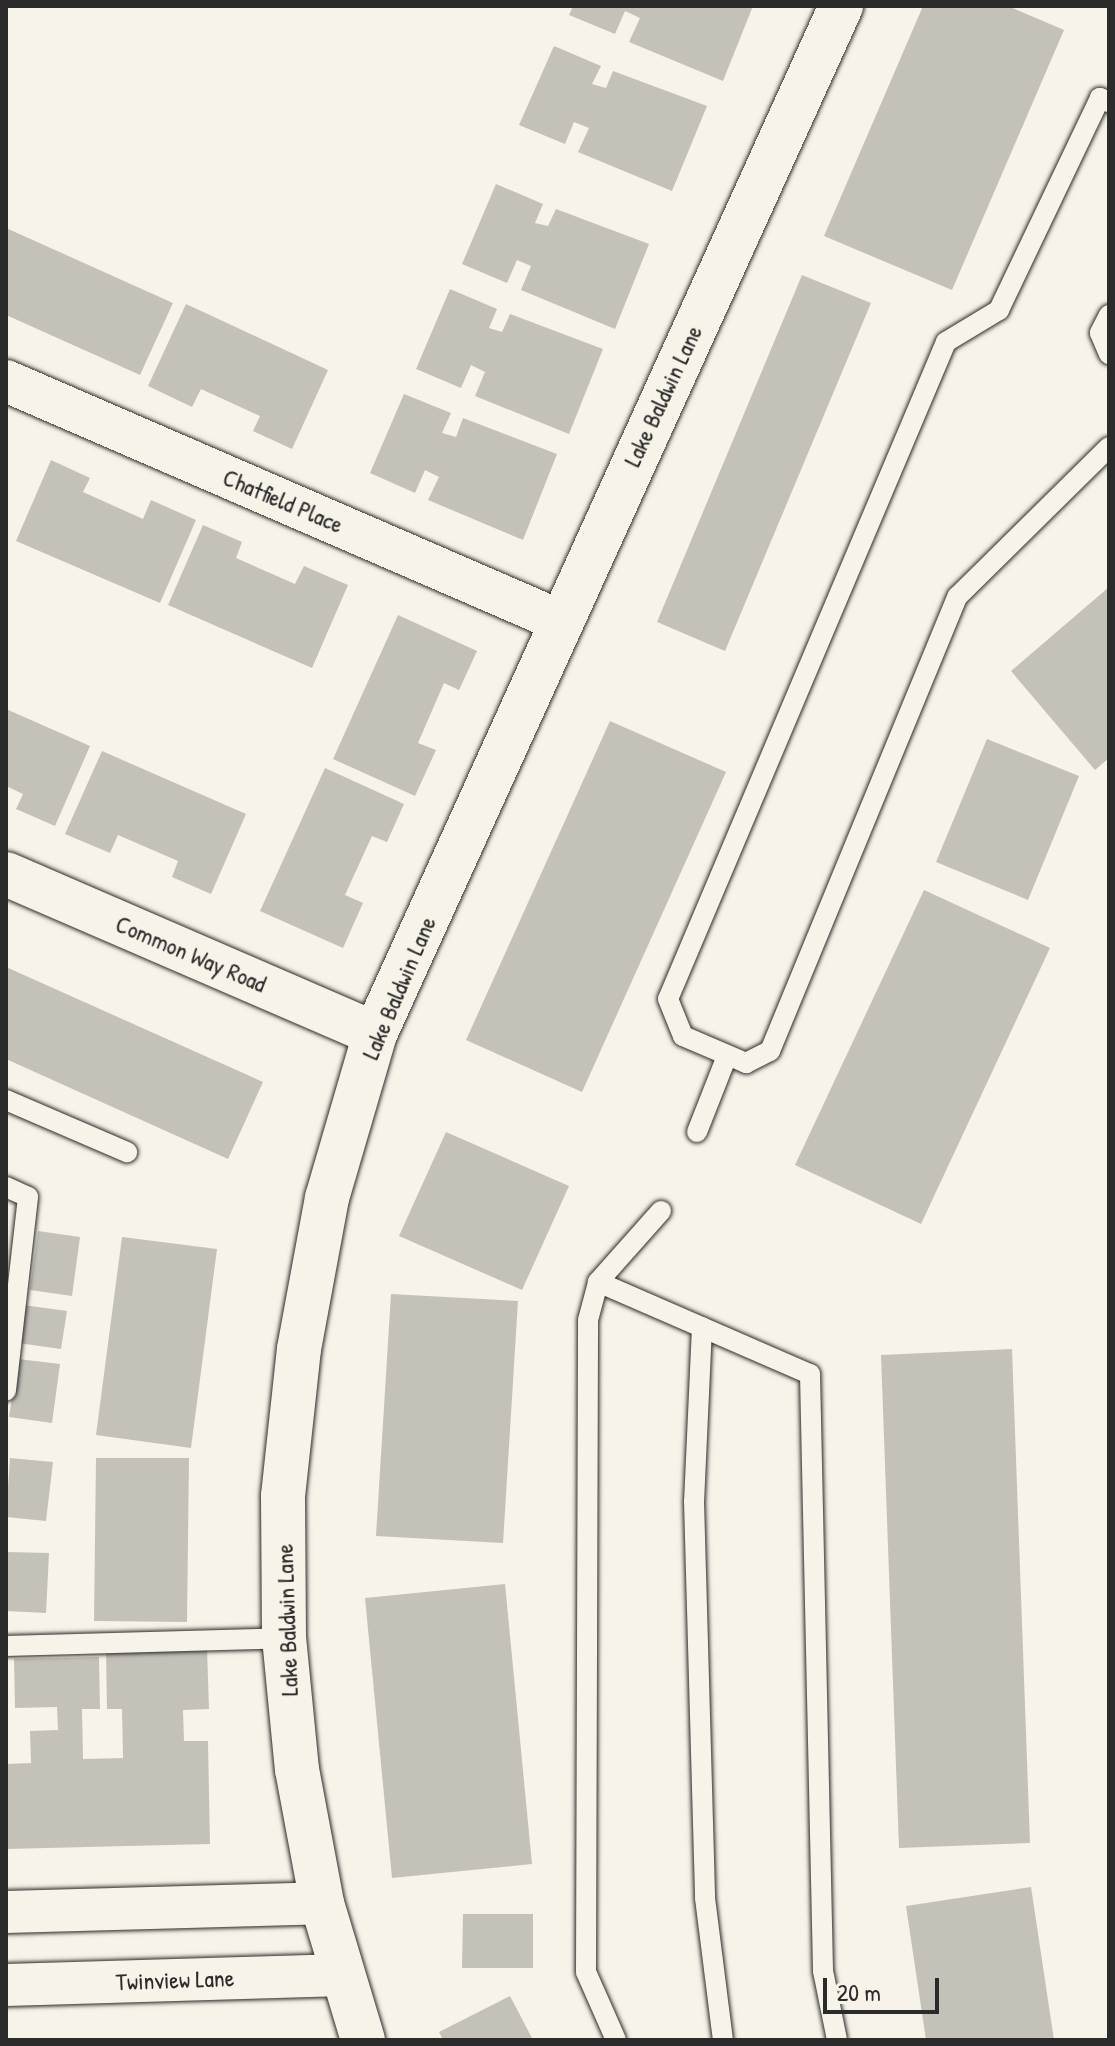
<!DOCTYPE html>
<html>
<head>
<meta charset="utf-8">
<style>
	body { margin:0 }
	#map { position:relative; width:1115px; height:2046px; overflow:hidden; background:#f7f3e8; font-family:"Patrick Hand",sans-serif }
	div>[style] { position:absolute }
	.building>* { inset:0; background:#c4c1b9 }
	.roads { filter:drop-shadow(0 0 2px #2b2b2b) drop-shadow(0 0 2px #2b2b2b) }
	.lane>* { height:20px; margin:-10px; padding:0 10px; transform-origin:10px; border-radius:10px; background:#f7f3e8 }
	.street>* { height:42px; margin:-21px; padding:0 21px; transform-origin:21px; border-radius:21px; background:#f7f3e8 }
	.secondary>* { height:44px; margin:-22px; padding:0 22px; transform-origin:22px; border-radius:22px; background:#f7f3e8 }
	span { translate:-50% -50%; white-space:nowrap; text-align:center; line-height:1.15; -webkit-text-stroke:8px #f7f3e8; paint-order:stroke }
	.street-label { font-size:24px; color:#2b2b2b }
	.frame { position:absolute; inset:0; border:8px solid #2b2b2b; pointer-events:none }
	.scale { position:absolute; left:823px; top:1978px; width:116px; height:36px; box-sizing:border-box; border:4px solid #2b2b2b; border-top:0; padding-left:10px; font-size:24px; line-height:28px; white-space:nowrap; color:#2b2b2b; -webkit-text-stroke:6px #f7f3e8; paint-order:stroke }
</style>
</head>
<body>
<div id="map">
	<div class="building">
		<i style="clip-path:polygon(573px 6px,753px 6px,723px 81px,629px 42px,640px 18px,625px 11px,615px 34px,569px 15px)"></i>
		<i style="clip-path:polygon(923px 6px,1008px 6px,1064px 30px,952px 290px,824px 236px)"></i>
		<i style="clip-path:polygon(554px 46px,601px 66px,592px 84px,606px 88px,613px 71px,707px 106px,672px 191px,578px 152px,589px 128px,574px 122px,565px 144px,519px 125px)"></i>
		<i style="clip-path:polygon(496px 184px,543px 204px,535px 223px,548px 226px,556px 209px,649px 244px,615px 329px,521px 290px,531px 266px,517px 260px,507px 283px,462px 264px)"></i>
		<i style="clip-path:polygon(6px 228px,173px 303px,140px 375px,6px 315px)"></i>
		<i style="clip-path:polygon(802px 275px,871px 303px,725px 651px,657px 622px)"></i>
		<i style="clip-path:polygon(450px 289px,497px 309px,489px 328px,502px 332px,510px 314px,603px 349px,569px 434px,475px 396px,485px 372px,471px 365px,461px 388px,416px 369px)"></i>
		<i style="clip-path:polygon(186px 304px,328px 370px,292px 449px,253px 431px,260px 416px,201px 389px,192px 407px,148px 386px)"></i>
		<i style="clip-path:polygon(404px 394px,451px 413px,442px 433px,456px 437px,463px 418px,557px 454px,523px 540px,428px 500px,439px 477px,425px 470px,415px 493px,370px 473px)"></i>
		<i style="clip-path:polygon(51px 460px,90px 478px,83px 492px,143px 519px,151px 500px,196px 520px,160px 603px,16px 541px)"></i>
		<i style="clip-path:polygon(203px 525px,242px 542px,236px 558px,295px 584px,304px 566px,348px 585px,312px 668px,168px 605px)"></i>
		<i style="clip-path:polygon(1109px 587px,1109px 758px,1095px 770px,1011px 671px)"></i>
		<i style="clip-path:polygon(398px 615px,477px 651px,459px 690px,444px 683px,418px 743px,436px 750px,415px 796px,333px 759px)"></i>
		<i style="clip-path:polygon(6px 709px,90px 746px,55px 826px,16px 809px,23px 794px,6px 786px)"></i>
		<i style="clip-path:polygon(610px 721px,726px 772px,582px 1092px,466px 1040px)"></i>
		<i style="clip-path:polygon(987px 739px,1079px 776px,1028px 900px,936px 862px)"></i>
		<i style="clip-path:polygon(102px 751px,246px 814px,211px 894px,172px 877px,178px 861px,118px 835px,110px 853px,65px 834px)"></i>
		<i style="clip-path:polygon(325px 768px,404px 804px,387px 842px,372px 836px,345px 895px,363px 903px,343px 948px,260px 911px)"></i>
		<i style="clip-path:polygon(924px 890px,1050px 948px,921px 1224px,795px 1165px)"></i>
		<i style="clip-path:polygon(6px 967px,263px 1082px,228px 1159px,6px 1059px)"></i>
		<i style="clip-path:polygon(446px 1132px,569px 1186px,522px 1290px,399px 1236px)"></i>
		<i style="clip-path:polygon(38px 1231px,80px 1237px,72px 1296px,30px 1290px)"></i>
		<i style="clip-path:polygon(122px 1237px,217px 1249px,191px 1448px,96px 1435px)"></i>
		<i style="clip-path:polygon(391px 1294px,518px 1301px,503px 1543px,376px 1536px)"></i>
		<i style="clip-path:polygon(23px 1305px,67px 1311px,61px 1349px,18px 1343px)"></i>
		<i style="clip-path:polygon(1012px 1349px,1030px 1843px,899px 1848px,881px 1355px)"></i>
		<i style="clip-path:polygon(18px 1359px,60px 1364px,52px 1423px,9px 1417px)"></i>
		<i style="clip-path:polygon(10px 1458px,53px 1462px,46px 1521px,6px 1517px)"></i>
		<i style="clip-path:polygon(96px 1458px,189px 1458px,187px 1622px,94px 1621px)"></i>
		<i style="clip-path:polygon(7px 1552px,49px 1553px,46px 1613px,6px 1611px)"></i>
		<i style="clip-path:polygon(505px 1584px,532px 1864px,392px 1878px,365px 1598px)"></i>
		<i style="clip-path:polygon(207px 1648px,209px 1709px,183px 1710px,184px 1741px,208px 1741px,210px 1844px,6px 1849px,6px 1764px,31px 1763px,30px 1731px,58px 1730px,57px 1707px,15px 1708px,14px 1659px,99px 1657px,100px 1709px,82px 1709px,83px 1759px,123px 1758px,122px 1709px,107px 1709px,106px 1651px)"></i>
		<i style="clip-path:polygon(1031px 1887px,1054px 2040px,926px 2040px,906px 1906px)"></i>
		<i style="clip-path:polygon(463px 1914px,533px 1914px,533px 1968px,462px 1968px)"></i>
		<i style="clip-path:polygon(510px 1996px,533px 2040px,443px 2040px,439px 2032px)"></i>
	</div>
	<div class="roads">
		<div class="lane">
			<i style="left:1109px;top:102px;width:10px;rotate:-156deg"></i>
			<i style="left:1100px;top:98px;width:235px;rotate:115.5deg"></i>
			<i style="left:999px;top:310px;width:62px;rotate:148.9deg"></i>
			<i style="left:946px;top:342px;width:713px;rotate:112.93deg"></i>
			<i style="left:668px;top:999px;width:40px;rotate:68deg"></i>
			<i style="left:683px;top:1036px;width:69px;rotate:23.2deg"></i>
			<i style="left:746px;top:1063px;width:27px;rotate:-27deg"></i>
			<i style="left:770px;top:1051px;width:492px;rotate:-67.6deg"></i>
			<i style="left:958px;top:596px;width:212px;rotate:-44.6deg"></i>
			<i style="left:1109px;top:315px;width:20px;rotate:117deg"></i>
			<i style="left:1100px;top:333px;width:23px;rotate:67deg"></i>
			<i style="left:6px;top:1100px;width:132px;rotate:23.3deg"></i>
			<i style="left:697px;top:1132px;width:82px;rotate:-68.5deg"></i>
			<i style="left:6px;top:1187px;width:24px;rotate:24deg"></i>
			<i style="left:28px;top:1197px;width:195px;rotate:96.5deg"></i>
			<i style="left:598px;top:1282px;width:95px;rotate:-48.4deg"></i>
			<i style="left:702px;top:1327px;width:174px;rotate:92.6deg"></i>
			<i style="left:694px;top:1501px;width:397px;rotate:88.4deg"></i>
			<i style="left:705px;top:1898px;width:143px;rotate:82.8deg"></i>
			<i style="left:6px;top:1646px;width:278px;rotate:-1.6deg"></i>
			<i style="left:616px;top:2040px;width:74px;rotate:-113.8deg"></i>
			<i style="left:586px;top:1972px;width:652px;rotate:-89.82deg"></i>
			<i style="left:588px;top:1320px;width:39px;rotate:-75deg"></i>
			<i style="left:598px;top:1282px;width:231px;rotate:23.5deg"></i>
			<i style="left:810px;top:1374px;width:597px;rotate:88.75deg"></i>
			<i style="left:823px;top:1971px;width:70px;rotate:78.5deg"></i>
		</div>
		<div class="street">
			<i style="left:6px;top:381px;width:604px;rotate:23.42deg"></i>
			<i style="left:6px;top:1912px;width:316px;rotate:-1.6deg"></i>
			<i style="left:6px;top:1985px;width:338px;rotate:-1.7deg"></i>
		</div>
		<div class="secondary">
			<i style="left:6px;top:874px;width:402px;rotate:23.4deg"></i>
			<i style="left:363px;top:2040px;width:143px;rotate:-106.7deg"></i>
			<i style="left:322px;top:1903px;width:135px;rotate:-100.6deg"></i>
			<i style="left:297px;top:1770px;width:133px;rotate:-95.6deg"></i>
			<i style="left:284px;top:1638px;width:142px;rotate:-90.4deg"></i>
			<i style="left:283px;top:1496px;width:148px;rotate:-83.8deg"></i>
			<i style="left:299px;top:1349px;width:154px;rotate:-79.5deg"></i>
			<i style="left:327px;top:1198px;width:171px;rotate:-73.7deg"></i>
			<i style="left:375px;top:1034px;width:1129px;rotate:-65.61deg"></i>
		</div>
	</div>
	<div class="street-label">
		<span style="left:663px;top:396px;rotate:-65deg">Lake Baldwin Lane</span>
		<span style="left:283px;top:501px;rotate:23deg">Chatfield Place</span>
		<span style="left:191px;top:954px;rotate:23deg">Common Way Road</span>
		<span style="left:399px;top:988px;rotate:-67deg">Lake Baldwin Lane</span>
		<span style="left:287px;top:1620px;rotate:-92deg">Lake Baldwin Lane</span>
		<span style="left:175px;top:1980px;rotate:-2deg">Twinview Lane</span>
	</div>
	<div class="frame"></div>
	<div class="scale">20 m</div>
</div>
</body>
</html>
